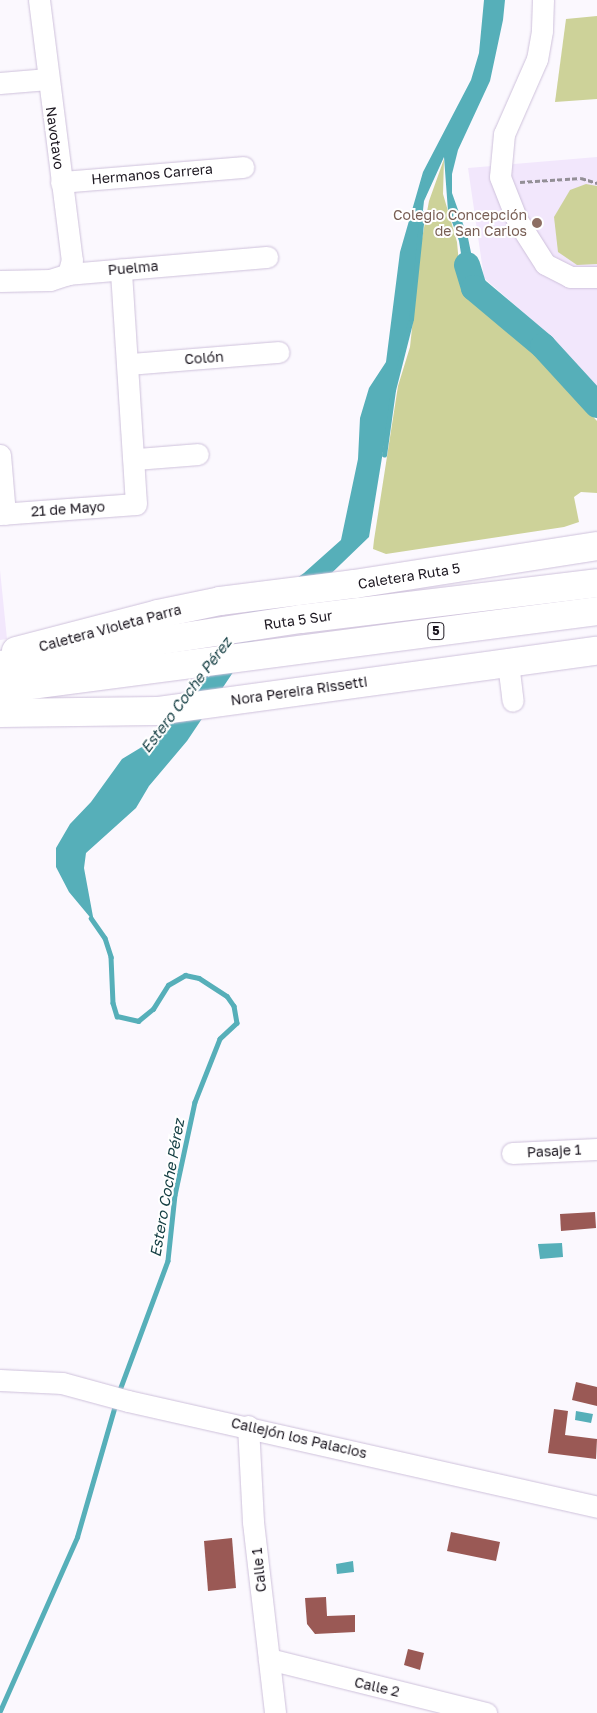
<!DOCTYPE html>
<html>
<head>
<meta charset="utf-8">
<style>
	body { margin:0 }
	#map { position:relative; width:597px; height:1713px; overflow:hidden; background:#fbf8fe; font-family:"Golos Text",sans-serif }
	div>[style] { position:absolute }
	.built>* { inset:0; background:#f2e7fc }
	.green>* { inset:0; background:#cdd299 }
	.water>* { inset:0; background:#56afb9 }
	.stream>* { height:4.5px; margin:-2.25px; padding:0 2.25px; transform-origin:2.25px; border-radius:2.25px; background:#56afb9 }
	.river>* { height:26px; margin:-13px; padding:0 13px; transform-origin:13px; border-radius:13px; background:#56afb9 }
	.building>* { inset:0; background:#9a5955 }
	.path>* { height:2.5px; margin-top:-1.25px; transform-origin:0; background:repeating-linear-gradient(90deg,#938f96 0 5px,transparent 0 7.5px) }
	.roads { filter:drop-shadow(0 0 1px #cec1db) drop-shadow(0 0 1px #cec1db) }
	.minor>* { height:21px; margin:-10.5px; padding:0 10.5px; transform-origin:10.5px; border-radius:10.5px; background:#fff }
	.major>* { height:28px; margin:-14px; padding:0 14px; transform-origin:14px; border-radius:14px; background:#fff }
	.highway>* { height:28px; margin:-14px; padding:0 14px; transform-origin:14px; border-radius:14px; background:#fff }
	.dots>* { width:14px; height:14px; translate:-50% -50%; box-sizing:border-box; border:2px solid #fff; border-radius:50% }
	span { translate:-50% -50%; white-space:nowrap; text-align:center; line-height:1.15; -webkit-text-stroke:4px #fff; paint-order:stroke }
	.shield-label span { padding:1px 4px; background:#fff; border:1px solid; border-radius:4px; -webkit-text-stroke-width:0 }
	.shield-label { font-size:12px; color:#1c1720; font-weight:700 }
	.street-label { font-size:14px; color:#1c1720 }
	.education-label { font-size:14px; color:#785e54 }
	.right { translate:-100% -50%; text-align:right }
	.water-label { font-size:15px; color:#133d42; font-style:italic }
</style>
</head>
<body>
<div id="map">
	<div class="built">
		<i style="clip-path:polygon(597px 157px,597px 389px,548px 334px,484px 278px,468px 168px)"></i>
		<i style="clip-path:polygon(0 570px,7px 639px,0 640px)"></i>
	</div>
	<div class="green">
		<i style="clip-path:polygon(597px 16px,597px 99px,555px 102px,566px 19px)"></i>
		<i style="clip-path:polygon(444px 159px,443px 194px,457px 242px,461px 285px,471px 298px,538px 356px,597px 421px,597px 493px,581px 492px,574px 497px,579px 522px,564px 527px,386px 554px,373px 549px,374px 540px,398px 386px,410px 347px,421px 244px,429px 201px)"></i>
		<i style="clip-path:polygon(586px 184px,597px 186px,597px 264px,577px 265px,558px 252px,554px 217px,570px 190px)"></i>
	</div>
	<div class="water">
		<i style="clip-path:polygon(484px 0,505px 0,503px 20px,490px 81px,458px 150px,452px 174px,452px 193px,468px 238px,475px 272px,488px 290px,483px 296px,474px 292px,464px 272px,459px 241px,448px 211px,444px 157px,424px 201px,411px 319px,393px 390px,369px 537px,314px 590px,284px 608px,256px 638px,187px 741px,149px 786px,136px 808px,86px 853px,84px 868px,94px 922px,69px 892px,56px 867px,56px 848px,70px 824px,91px 802px,122px 759px,155px 739px,244px 615px,304px 573px,341px 540px,358px 459px,360px 418px,369px 388px,386px 362px,400px 252px,423px 172px,471px 80px,479px 53px)"></i>
		<i style="clip-path:polygon(562px 1243px,563px 1257px,540px 1259px,538px 1244px)"></i>
		<i style="clip-path:polygon(576px 1411px,593px 1414px,591px 1423px,575px 1420px)"></i>
		<i style="clip-path:polygon(353px 1561px,354px 1572px,337px 1574px,336px 1564px)"></i>
	</div>
	<div class="stream">
		<i style="left:384px;top:455px;width:66px;rotate:-82.1deg"></i>
		<i style="left:393px;top:390px;width:73px;rotate:-75.8deg"></i>
		<i style="left:411px;top:319px;width:106px;rotate:-84deg"></i>
		<i style="left:91px;top:918px;width:24px;rotate:55deg"></i>
		<i style="left:105px;top:938px;width:20px;rotate:72deg"></i>
		<i style="left:111px;top:957px;width:46px;rotate:87.5deg"></i>
		<i style="left:113px;top:1003px;width:14px;rotate:73deg"></i>
		<i style="left:117px;top:1016px;width:22px;rotate:13deg"></i>
		<i style="left:138px;top:1021px;width:19px;rotate:-39deg"></i>
		<i style="left:153px;top:1009px;width:28px;rotate:-58deg"></i>
		<i style="left:168px;top:985px;width:20px;rotate:-30deg"></i>
		<i style="left:185px;top:975px;width:14px;rotate:12deg"></i>
		<i style="left:199px;top:978px;width:33px;rotate:33deg"></i>
		<i style="left:227px;top:996px;width:12px;rotate:55deg"></i>
		<i style="left:234px;top:1006px;width:17px;rotate:80deg"></i>
		<i style="left:237px;top:1023px;width:23px;rotate:137deg"></i>
		<i style="left:220px;top:1039px;width:68px;rotate:111.6deg"></i>
		<i style="left:195px;top:1102px;width:95px;rotate:102.1deg"></i>
		<i style="left:175px;top:1195px;width:66px;rotate:96.1deg"></i>
		<i style="left:168px;top:1261px;width:141px;rotate:110.4deg"></i>
		<i style="left:0;top:1711px;width:190px;rotate:-66.1deg"></i>
		<i style="left:77px;top:1537px;width:137px;rotate:-73.9deg"></i>
	</div>
	<div class="river">
		<i style="left:467px;top:265px;width:24px;rotate:73deg"></i>
		<i style="left:474px;top:288px;width:90px;rotate:40deg"></i>
		<i style="left:543px;top:346px;width:80px;rotate:47.5deg"></i>
	</div>
	<div class="building">
		<i style="clip-path:polygon(595px 1212px,596px 1228px,561px 1231px,560px 1214px)"></i>
		<i style="clip-path:polygon(576px 1382px,597px 1387px,597px 1406px,572px 1400px)"></i>
		<i style="clip-path:polygon(554px 1409px,568px 1411px,565px 1435px,597px 1439px,596px 1459px,548px 1453px)"></i>
		<i style="clip-path:polygon(451px 1532px,500px 1542px,496px 1561px,447px 1551px)"></i>
		<i style="clip-path:polygon(232px 1538px,236px 1588px,208px 1591px,204px 1541px)"></i>
		<i style="clip-path:polygon(326px 1597px,327px 1616px,355px 1615px,355px 1632px,315px 1634px,307px 1624px,305px 1598px)"></i>
		<i style="clip-path:polygon(408px 1649px,424px 1653px,420px 1670px,404px 1665px)"></i>
	</div>
	<div class="path">
		<i style="left:520px;top:182px;width:61px;rotate:-3.8deg"></i>
		<i style="left:581px;top:178px;width:17px;rotate:17deg"></i>
	</div>
	<div class="roads">
		<div class="minor">
			<i style="left:39px;top:0;width:262px;rotate:82.8deg"></i>
			<i style="left:72px;top:260px;width:15px;rotate:106deg"></i>
			<i style="left:543px;top:0;width:31px;rotate:92deg"></i>
			<i style="left:542px;top:31px;width:28px;rotate:100deg"></i>
			<i style="left:537px;top:59px;width:82px;rotate:113.7deg"></i>
			<i style="left:504px;top:134px;width:43px;rotate:95.3deg"></i>
			<i style="left:500px;top:177px;width:46px;rotate:68.4deg"></i>
			<i style="left:517px;top:220px;width:52px;rotate:57.5deg"></i>
			<i style="left:545px;top:264px;width:28px;rotate:27deg"></i>
			<i style="left:570px;top:277px;width:27px"></i>
			<i style="left:0;top:83px;width:48px;rotate:-4.8deg"></i>
			<i style="left:61px;top:182px;width:183px;rotate:-4.7deg"></i>
			<i style="left:0;top:281px;width:50px;rotate:-1.1deg"></i>
			<i style="left:50px;top:280px;width:19px;rotate:-18deg"></i>
			<i style="left:68px;top:274px;width:200px;rotate:-4.9deg"></i>
			<i style="left:129px;top:364px;width:150px;rotate:-4.6deg"></i>
			<i style="left:0;top:455px;width:59px;rotate:85.2deg"></i>
			<i style="left:136px;top:459px;width:62px;rotate:-4.6deg"></i>
			<i style="left:0;top:514px;width:136px;rotate:-4.2deg"></i>
			<i style="left:136px;top:504px;width:235px;rotate:-93.7deg"></i>
			<i style="left:508px;top:663px;width:38px;rotate:83deg"></i>
			<i style="left:512px;top:1153px;width:85px;rotate:-2.7deg"></i>
			<i style="left:0;top:1380px;width:62px;rotate:2.8deg"></i>
			<i style="left:62px;top:1383px;width:68px;rotate:15.3deg"></i>
			<i style="left:128px;top:1401px;width:481px;rotate:12.7deg"></i>
			<i style="left:248px;top:1426px;width:96px;rotate:87deg"></i>
			<i style="left:253px;top:1522px;width:192px;rotate:83.4deg"></i>
			<i style="left:269px;top:1659px;width:224px;rotate:14deg"></i>
		</div>
		<div class="major">
			<i style="left:16px;top:651px;width:147px;rotate:-14.6deg"></i>
			<i style="left:158px;top:614px;width:63px;rotate:-11.8deg"></i>
			<i style="left:220px;top:601px;width:136px;rotate:-7.2deg"></i>
			<i style="left:355px;top:584px;width:245px;rotate:-8.9deg"></i>
			<i style="left:0;top:713px;width:157px;rotate:-0.7deg"></i>
			<i style="left:157px;top:711px;width:444px;rotate:-7.8deg"></i>
		</div>
		<div class="highway">
			<i style="left:0;top:665px;width:304px;rotate:-8.7deg"></i>
			<i style="left:301px;top:619px;width:298px;rotate:-6.9deg"></i>
			<i style="left:0;top:689px;width:602px;rotate:-7.44deg"></i>
		</div>
	</div>
	<div class="dots">
		<i style="left:537px;top:223px;background:#8d6e63"></i>
	</div>
	<div class="shield-label">
		<span style="left:436px;top:631px">5</span>
	</div>
	<div class="street-label">
		<span style="left:55px;top:138px;rotate:82deg">Navotavo</span>
		<span style="left:152px;top:174px;rotate:-5deg">Hermanos Carrera</span>
		<span style="left:133px;top:268px;rotate:-5deg">Puelma</span>
		<span style="left:204px;top:358px;rotate:-4deg">Colón</span>
		<span style="left:68px;top:509px;rotate:-4deg">21 de Mayo</span>
		<span style="left:409px;top:576px;rotate:-9deg">Caletera Ruta 5</span>
		<span style="left:298px;top:620px;rotate:-8deg">Ruta 5 Sur</span>
		<span style="left:110px;top:628px;rotate:-15deg">Caletera Violeta Parra</span>
		<span style="left:299px;top:691px;rotate:-8deg">Nora Pereira Rissetti</span>
		<span style="left:554px;top:1151px;rotate:-3deg">Pasaje 1</span>
		<span style="left:299px;top:1438px;rotate:13deg">Callejón los Palacios</span>
		<span style="left:259px;top:1570px;rotate:-96deg">Calle 1</span>
		<span style="left:377px;top:1687px;rotate:13deg">Calle 2</span>
	</div>
	<div class="education-label">
		<span class="right" style="left:527px;top:223px">Colegio Concepción<br>de San Carlos</span>
	</div>
	<div class="water-label">
		<span style="left:186px;top:695px;rotate:-53deg">Estero Coche Pérez</span>
		<span style="left:167px;top:1188px;rotate:-80deg">Estero Coche Pérez</span>
	</div>
</div>
</body>
</html>
